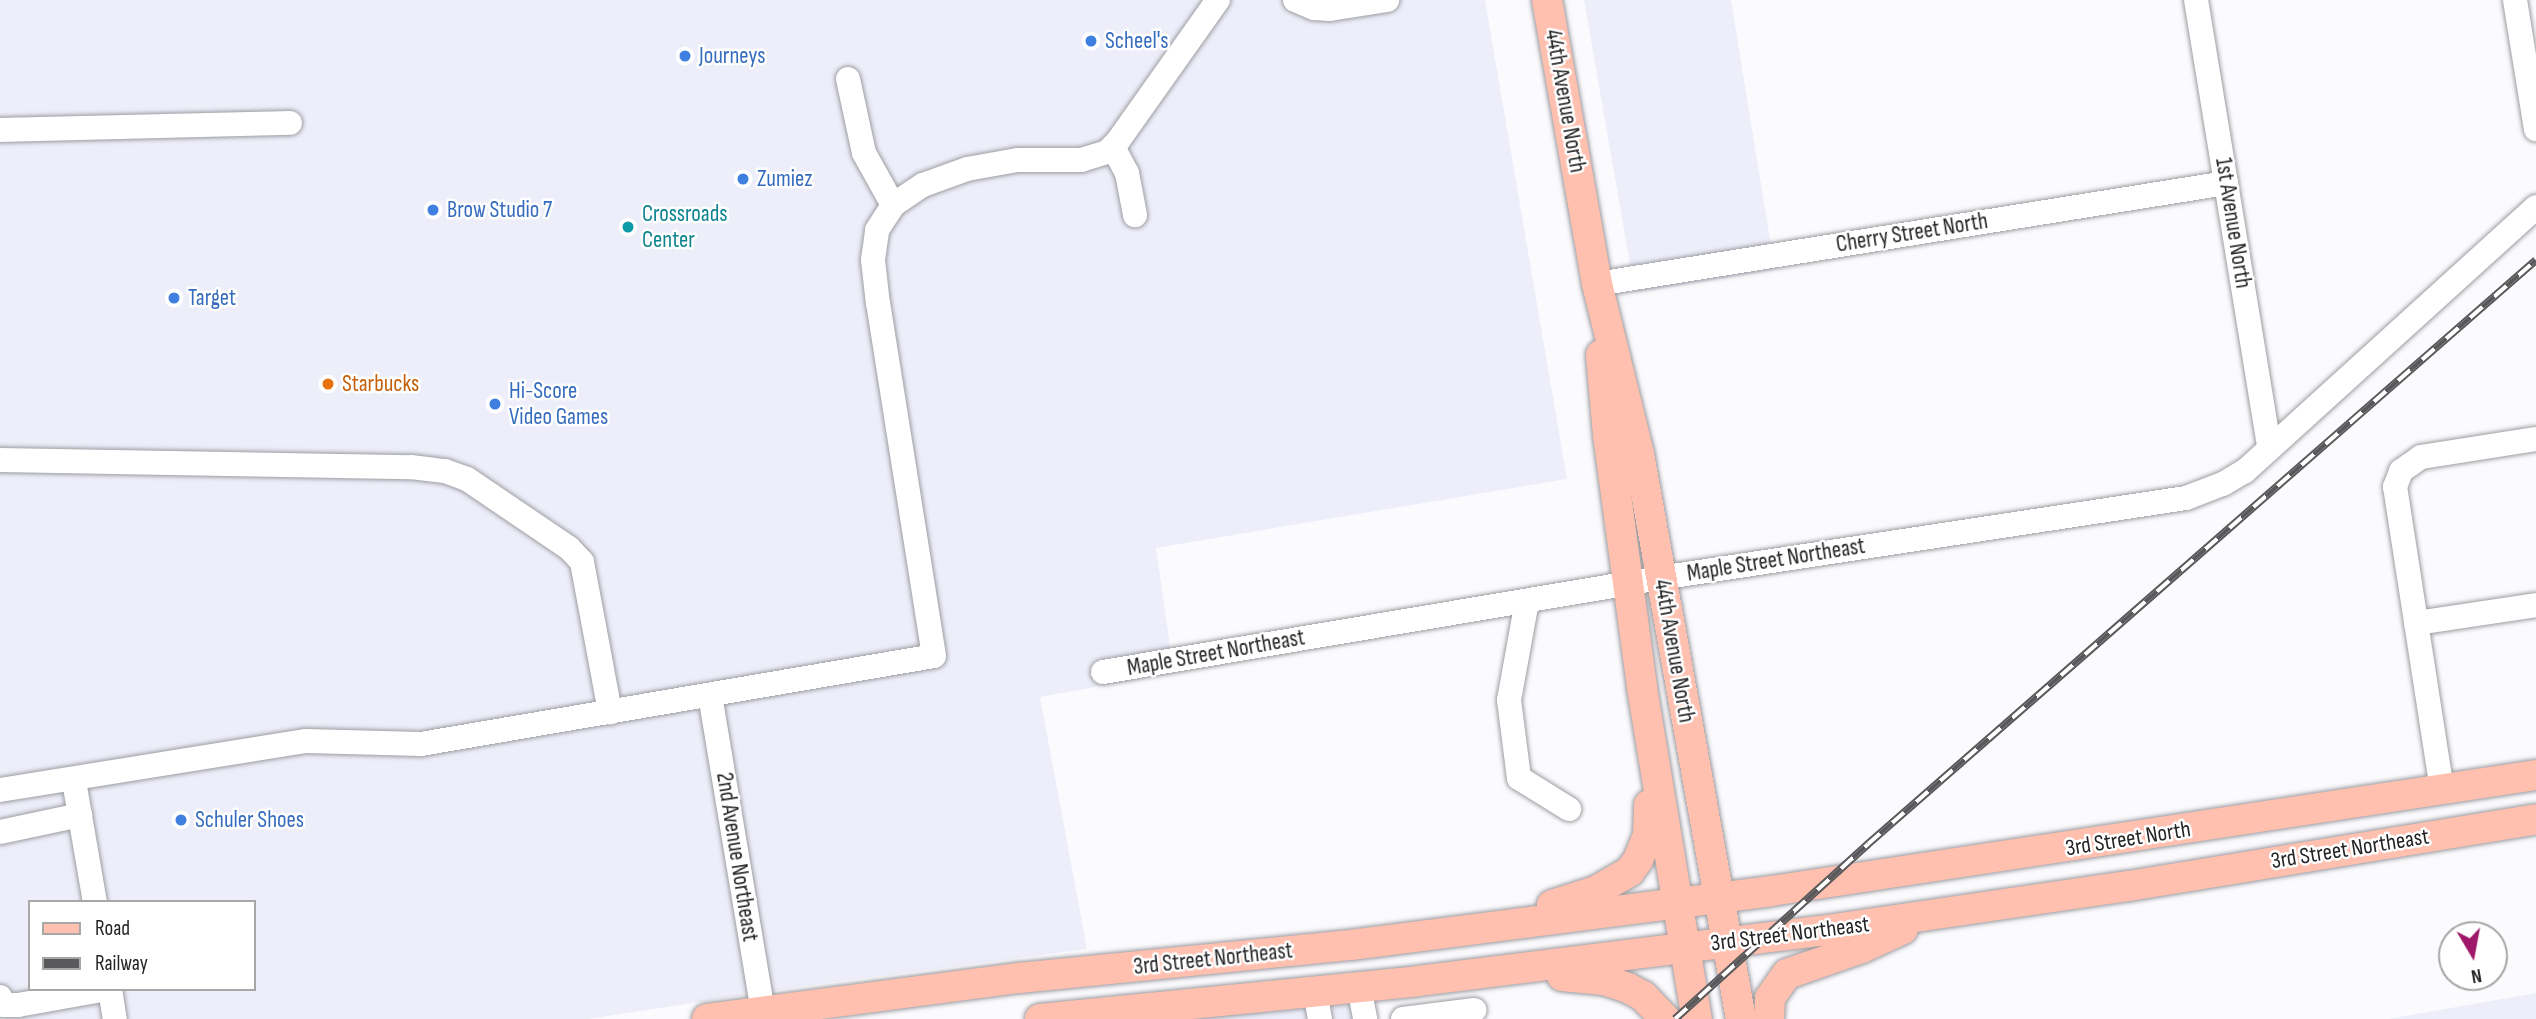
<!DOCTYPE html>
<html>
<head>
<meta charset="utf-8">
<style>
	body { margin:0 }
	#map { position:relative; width:2536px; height:1019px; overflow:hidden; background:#fbfbfe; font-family:"Sofia Sans Condensed",sans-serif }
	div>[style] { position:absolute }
	.built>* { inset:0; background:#eeeefb }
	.roads { filter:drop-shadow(0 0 2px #9d9da2) drop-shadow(0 0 2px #9d9da2) }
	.minor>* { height:24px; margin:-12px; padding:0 12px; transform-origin:12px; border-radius:12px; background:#fff }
	.major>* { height:30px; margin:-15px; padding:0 15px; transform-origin:15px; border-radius:15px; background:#ffc0af }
	.rail>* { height:8px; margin-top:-4px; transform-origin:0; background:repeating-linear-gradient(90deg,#fff 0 16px,#59595b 0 32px); box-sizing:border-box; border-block:2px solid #59595b }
	.dots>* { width:19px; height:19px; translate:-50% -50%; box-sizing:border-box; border:4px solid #fff; border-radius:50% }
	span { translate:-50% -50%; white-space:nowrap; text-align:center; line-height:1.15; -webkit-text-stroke:5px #fff; paint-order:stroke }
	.shop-label { font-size:23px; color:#366cbe }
	.left { translate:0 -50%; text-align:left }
	.street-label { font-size:23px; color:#242426 }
	.culture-label { font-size:23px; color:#0d838f }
	.food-label { font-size:23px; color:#c56008 }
	.legend { position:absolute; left:28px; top:900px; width:228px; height:91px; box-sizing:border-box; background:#fff; border:2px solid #a7a7a8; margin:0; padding:9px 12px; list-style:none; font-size:21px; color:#242426 }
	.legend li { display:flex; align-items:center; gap:14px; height:35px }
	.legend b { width:35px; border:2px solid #a7a7a8 }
	.north { position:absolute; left:2438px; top:921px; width:70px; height:70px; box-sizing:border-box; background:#fff; border:2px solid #a7a7a8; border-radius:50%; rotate:170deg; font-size:19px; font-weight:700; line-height:28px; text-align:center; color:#242426 }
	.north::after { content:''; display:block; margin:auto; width:24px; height:32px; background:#9e1969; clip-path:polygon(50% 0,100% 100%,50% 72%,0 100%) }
</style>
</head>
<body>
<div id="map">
	<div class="built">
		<i style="clip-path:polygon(evenodd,0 0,1485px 0,1567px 479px,1156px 548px,1174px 673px,1040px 697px,1087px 949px,812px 985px,588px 1019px,0 1019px,0 0,30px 902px,254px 902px,254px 989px,30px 989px,30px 902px)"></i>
		<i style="clip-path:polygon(1584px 0,1731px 0,1775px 270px,1635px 293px)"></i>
		<i style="clip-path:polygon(2536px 993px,2536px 1019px,2388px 1019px)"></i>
		<i style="clip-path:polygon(1356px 1005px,1358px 1019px,1187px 1019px)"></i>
	</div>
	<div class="roads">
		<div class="minor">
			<i style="left:1295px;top:0;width:21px;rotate:23deg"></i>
			<i style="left:1314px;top:8px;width:16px;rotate:4deg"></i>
			<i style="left:1330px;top:9px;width:58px;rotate:-9deg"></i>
			<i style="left:2196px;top:0;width:452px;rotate:80.7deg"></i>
			<i style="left:2515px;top:0;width:131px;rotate:80.8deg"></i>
			<i style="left:848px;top:79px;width:76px;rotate:77.8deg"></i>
			<i style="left:864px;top:153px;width:60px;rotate:60.9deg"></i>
			<i style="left:0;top:130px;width:290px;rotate:-1.4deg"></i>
			<i style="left:1113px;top:147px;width:30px;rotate:62deg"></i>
			<i style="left:1127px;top:173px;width:43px;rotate:79.2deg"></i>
			<i style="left:1597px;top:284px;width:637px;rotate:-9.12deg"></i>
			<i style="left:0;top:460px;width:411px;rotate:1deg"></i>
			<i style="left:411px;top:467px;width:34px;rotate:7deg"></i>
			<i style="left:445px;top:471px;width:23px;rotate:20deg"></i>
			<i style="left:467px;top:479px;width:123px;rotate:34.1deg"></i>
			<i style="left:569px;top:548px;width:19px;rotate:47deg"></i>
			<i style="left:582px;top:562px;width:153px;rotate:79.4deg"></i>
			<i style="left:1527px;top:601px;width:101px;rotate:100.3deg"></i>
			<i style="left:1509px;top:700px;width:79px;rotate:82.7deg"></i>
			<i style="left:1519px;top:778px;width:59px;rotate:31.8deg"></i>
			<i style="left:2416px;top:623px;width:121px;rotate:-8.5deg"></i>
			<i style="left:1103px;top:672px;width:565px;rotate:-9.58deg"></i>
			<i style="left:1660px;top:578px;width:532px;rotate:-8.65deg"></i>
			<i style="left:2186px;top:498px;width:40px;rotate:-21deg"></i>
			<i style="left:2223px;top:484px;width:26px;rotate:-31deg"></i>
			<i style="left:2245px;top:471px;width:393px;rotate:-42.2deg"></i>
			<i style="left:710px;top:695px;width:328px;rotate:80.5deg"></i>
			<i style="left:74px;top:781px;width:123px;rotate:80.2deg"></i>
			<i style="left:0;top:790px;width:310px;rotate:-9.1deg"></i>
			<i style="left:306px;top:741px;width:115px;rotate:1.5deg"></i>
			<i style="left:421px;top:744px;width:520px;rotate:-9.73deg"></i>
			<i style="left:934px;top:656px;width:356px;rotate:-99deg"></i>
			<i style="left:878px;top:304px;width:44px;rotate:-96.5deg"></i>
			<i style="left:873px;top:260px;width:30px;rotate:-82deg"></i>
			<i style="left:877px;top:230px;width:30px;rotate:-57deg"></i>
			<i style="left:893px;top:205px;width:36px;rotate:-34deg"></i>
			<i style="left:923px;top:185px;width:47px;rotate:-20deg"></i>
			<i style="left:967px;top:169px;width:51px;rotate:-10.2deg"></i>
			<i style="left:1017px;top:160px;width:64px"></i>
			<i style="left:1081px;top:160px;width:27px;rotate:-17deg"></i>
			<i style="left:1107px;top:152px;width:16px;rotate:-45deg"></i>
			<i style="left:1118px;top:141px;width:173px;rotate:-54.7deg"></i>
			<i style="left:2442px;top:790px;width:307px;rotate:-98.8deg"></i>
			<i style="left:2395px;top:487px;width:17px;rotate:-69deg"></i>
			<i style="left:2401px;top:471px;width:24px;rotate:-35deg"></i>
			<i style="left:2421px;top:457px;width:116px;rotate:-8.9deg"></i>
			<i style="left:0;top:832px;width:82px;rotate:-12deg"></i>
			<i style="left:1359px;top:987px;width:33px;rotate:79deg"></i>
			<i style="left:110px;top:989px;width:30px;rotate:81deg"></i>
			<i style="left:1315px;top:991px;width:28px;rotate:80deg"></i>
			<i style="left:0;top:997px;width:9px;rotate:63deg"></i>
			<i style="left:4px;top:1005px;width:14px"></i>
			<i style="left:18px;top:1005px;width:91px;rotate:-10.1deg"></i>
			<i style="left:1403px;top:1019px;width:72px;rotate:-7.2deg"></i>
		</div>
		<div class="major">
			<i style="left:1547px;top:0;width:288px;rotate:80deg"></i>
			<i style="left:1597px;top:284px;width:175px;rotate:76.1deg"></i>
			<i style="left:1639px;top:454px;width:574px;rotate:79.77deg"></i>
			<i style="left:1601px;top:355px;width:80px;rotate:85deg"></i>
			<i style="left:1608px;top:435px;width:255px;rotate:82.3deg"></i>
			<i style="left:1642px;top:688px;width:336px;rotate:80.6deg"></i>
			<i style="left:1552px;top:905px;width:46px;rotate:-17.7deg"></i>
			<i style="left:1596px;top:891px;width:39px;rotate:-30deg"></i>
			<i style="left:1630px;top:871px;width:14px;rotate:-54deg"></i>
			<i style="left:1638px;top:860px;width:27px;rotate:-68deg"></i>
			<i style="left:1648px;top:835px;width:30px;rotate:-88deg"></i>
			<i style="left:1562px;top:976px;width:42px;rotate:5.4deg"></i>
			<i style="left:1604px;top:980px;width:25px;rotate:18deg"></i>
			<i style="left:1628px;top:988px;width:17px;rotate:28deg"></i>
			<i style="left:1643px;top:996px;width:32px;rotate:46deg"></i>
			<i style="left:707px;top:1019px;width:315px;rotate:-7.5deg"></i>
			<i style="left:1019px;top:978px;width:334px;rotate:-5.7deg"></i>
			<i style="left:1351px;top:945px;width:423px;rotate:-7.3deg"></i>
			<i style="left:1771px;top:891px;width:774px;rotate:-8.62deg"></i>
			<i style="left:1040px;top:1019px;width:380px;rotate:-5.7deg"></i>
			<i style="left:1418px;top:981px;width:405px;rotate:-7.1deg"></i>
			<i style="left:1820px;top:931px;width:312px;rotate:-8.3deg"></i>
			<i style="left:2129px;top:886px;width:412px;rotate:-9.3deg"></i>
			<i style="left:1769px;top:1019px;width:21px;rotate:-87deg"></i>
			<i style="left:1770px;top:998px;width:29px;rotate:-55deg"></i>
			<i style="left:1787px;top:974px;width:79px;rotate:-19.1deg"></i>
			<i style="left:1862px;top:948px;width:45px;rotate:-24.9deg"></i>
		</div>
	</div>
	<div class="rail">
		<i style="left:1675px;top:1019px;width:261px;rotate:-42.2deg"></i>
		<i style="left:1868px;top:844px;width:887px;rotate:-41.16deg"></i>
	</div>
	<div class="dots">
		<i style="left:1091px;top:41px;background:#3f7fe0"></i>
		<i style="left:685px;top:56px;background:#3f7fe0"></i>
		<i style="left:743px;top:179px;background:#3f7fe0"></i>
		<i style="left:433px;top:210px;background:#3f7fe0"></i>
		<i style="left:628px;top:227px;background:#0f9aa8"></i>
		<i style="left:174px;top:298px;background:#3f7fe0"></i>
		<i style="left:328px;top:384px;background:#e8710a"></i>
		<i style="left:495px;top:404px;background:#3f7fe0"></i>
		<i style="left:181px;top:820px;background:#3f7fe0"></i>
	</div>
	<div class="shop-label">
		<span class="left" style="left:1105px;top:41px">Scheel's</span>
		<span class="left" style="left:699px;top:56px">Journeys</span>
		<span class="left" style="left:757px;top:179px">Zumiez</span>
		<span class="left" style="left:447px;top:210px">Brow Studio 7</span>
		<span class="left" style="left:188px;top:298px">Target</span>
		<span class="left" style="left:509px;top:404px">Hi-Score<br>Video Games</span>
		<span class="left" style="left:195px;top:820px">Schuler Shoes</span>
	</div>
	<div class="street-label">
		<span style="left:1565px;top:101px;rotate:80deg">44th Avenue North</span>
		<span style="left:2233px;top:223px;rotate:81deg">1st Avenue North</span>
		<span style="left:1912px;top:233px;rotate:-9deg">Cherry Street North</span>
		<span style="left:1776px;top:560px;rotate:-9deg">Maple Street Northeast</span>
		<span style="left:1674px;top:651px;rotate:80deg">44th Avenue North</span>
		<span style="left:1216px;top:653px;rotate:-10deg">Maple Street Northeast</span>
		<span style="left:2128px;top:839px;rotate:-9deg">3rd Street North</span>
		<span style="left:2350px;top:849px;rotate:-9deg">3rd Street Northeast</span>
		<span style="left:737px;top:857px;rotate:81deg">2nd Avenue Northeast</span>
		<span style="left:1790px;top:934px;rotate:-7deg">3rd Street Northeast</span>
		<span style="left:1213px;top:959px;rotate:-6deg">3rd Street Northeast</span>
	</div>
	<div class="culture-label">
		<span class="left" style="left:642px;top:227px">Crossroads<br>Center</span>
	</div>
	<div class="food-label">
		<span class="left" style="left:342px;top:384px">Starbucks</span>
	</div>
	<ul class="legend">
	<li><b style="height:9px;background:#ffc0af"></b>Road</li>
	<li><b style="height:9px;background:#59595b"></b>Railway</li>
	</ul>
	<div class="north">N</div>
</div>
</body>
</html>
